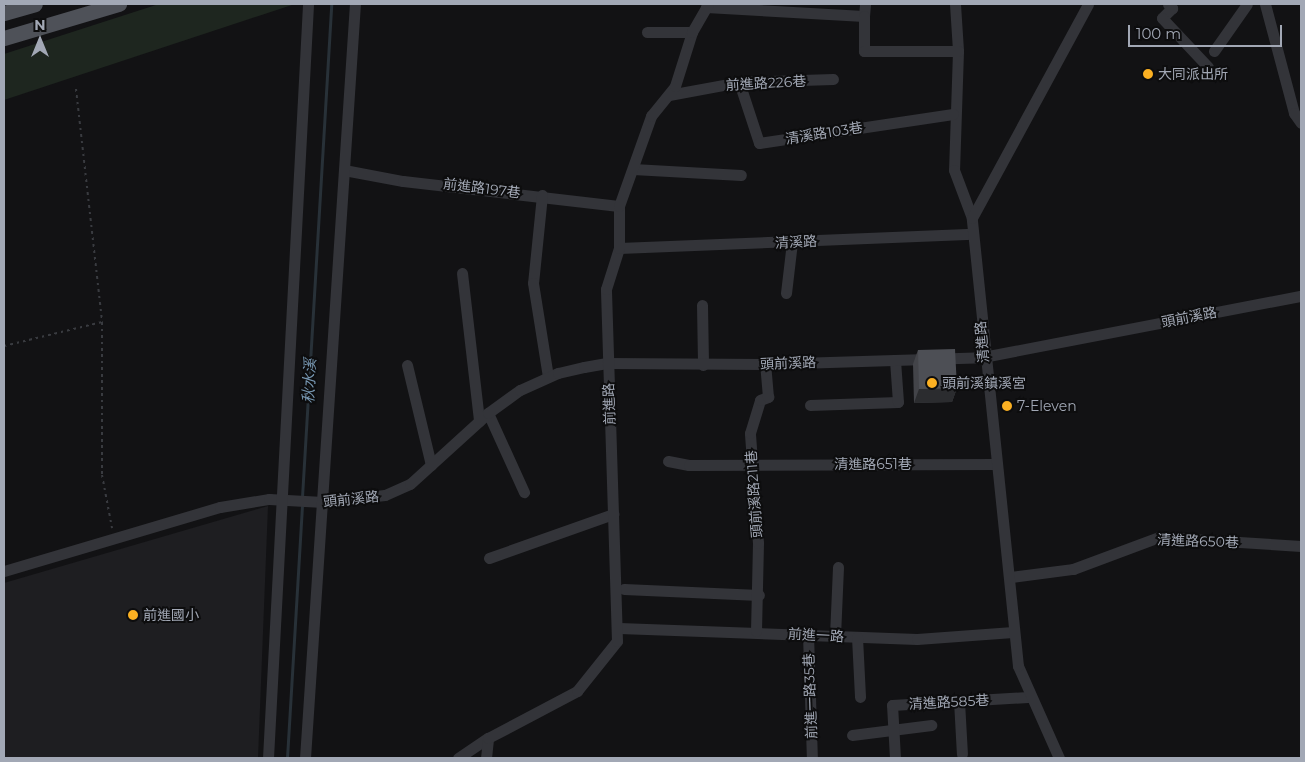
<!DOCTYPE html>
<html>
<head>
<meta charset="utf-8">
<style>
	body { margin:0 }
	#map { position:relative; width:1305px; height:762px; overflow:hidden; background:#121214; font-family:Montserrat,"Noto Sans TC",sans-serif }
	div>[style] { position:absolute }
	.built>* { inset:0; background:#1e1e21 }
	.green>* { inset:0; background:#1e261f }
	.stream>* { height:3px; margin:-1.5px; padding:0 1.5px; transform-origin:1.5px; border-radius:1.5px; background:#283138 }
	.path>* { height:2px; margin-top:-1px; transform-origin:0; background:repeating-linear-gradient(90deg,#393b40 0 2.5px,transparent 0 6.5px) }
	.minor>* { height:11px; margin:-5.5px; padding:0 5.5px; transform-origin:5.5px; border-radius:5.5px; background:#333439 }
	.major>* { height:15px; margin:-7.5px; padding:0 7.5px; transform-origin:7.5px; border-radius:7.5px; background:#4e5158 }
	.wall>* { inset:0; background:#434449 }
	.shaded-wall>* { inset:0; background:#2b2c2f }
	.building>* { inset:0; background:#4d4f55 }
	.dots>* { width:14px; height:14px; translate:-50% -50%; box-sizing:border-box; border:2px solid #0d0d0e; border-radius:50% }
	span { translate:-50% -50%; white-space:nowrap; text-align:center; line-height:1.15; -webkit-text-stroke:4px #0d0d0e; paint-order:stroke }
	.poi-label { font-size:14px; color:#a2a8b5 }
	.left { translate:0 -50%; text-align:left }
	.street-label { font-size:14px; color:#a2a8b5 }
	.water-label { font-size:15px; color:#7797b2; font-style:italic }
	.frame { position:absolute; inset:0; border:5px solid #a2a8b5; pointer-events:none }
	.north { position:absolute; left:15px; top:15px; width:50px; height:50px; -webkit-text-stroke:4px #0d0d0e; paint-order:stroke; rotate:0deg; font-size:14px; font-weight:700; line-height:20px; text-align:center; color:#a2a8b5 }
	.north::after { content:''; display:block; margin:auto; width:18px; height:22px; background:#a2a8b5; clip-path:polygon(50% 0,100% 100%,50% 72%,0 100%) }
	.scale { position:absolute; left:1128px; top:25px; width:154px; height:22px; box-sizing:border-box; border:2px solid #a2a8b5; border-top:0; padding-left:6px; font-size:15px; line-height:18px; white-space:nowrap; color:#a2a8b5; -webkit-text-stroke:4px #0d0d0e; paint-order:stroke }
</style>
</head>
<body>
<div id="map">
	<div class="built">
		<i style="clip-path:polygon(268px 506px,258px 758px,4px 758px,4px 583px)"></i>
	</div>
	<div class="green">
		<i style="clip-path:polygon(159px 4px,295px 4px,4px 100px,4px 54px)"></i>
	</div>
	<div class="stream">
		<i style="left:302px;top:497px;width:494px;rotate:-86.6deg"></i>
		<i style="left:287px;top:758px;width:254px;rotate:-86.6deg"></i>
	</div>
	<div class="path">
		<i style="left:76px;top:89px;width:234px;rotate:83.6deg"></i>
		<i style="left:102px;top:322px;width:153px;rotate:90deg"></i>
		<i style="left:102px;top:475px;width:54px;rotate:79.3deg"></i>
		<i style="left:4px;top:346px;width:101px;rotate:-13.8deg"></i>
	</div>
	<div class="minor">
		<i style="left:955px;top:4px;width:47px;rotate:86.3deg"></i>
		<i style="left:958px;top:51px;width:119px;rotate:91.9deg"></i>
		<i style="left:954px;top:170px;width:51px;rotate:69.4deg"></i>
		<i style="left:1168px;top:4px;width:6px;rotate:45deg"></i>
		<i style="left:1172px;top:8px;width:14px;rotate:135deg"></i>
		<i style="left:1162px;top:18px;width:67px;rotate:46.8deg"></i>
		<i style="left:1265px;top:4px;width:113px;rotate:75.1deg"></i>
		<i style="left:1294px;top:113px;width:12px;rotate:55deg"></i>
		<i style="left:706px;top:7px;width:158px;rotate:3.3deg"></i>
		<i style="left:864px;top:16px;width:12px;rotate:-85deg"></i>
		<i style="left:864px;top:16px;width:35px;rotate:90deg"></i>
		<i style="left:864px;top:51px;width:94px"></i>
		<i style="left:647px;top:32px;width:45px"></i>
		<i style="left:1214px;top:51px;width:57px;rotate:-54.9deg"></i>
		<i style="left:739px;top:82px;width:64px;rotate:71.8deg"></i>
		<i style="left:759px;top:143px;width:196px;rotate:-8.5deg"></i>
		<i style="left:669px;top:95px;width:71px;rotate:-10.5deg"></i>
		<i style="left:739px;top:82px;width:94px;rotate:-1.8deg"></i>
		<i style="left:633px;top:169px;width:108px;rotate:3.2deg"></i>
		<i style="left:344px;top:170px;width:60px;rotate:10.6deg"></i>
		<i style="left:403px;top:181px;width:217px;rotate:6.6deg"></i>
		<i style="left:542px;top:195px;width:88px;rotate:95.8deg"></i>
		<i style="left:533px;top:283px;width:95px;rotate:80.9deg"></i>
		<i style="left:619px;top:248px;width:354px;rotate:-2.3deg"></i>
		<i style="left:462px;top:273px;width:149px;rotate:83.4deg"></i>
		<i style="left:786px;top:293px;width:51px;rotate:-83.3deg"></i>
		<i style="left:702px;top:305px;width:60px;rotate:89deg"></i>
		<i style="left:407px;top:365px;width:103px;rotate:76.5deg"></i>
		<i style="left:810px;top:405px;width:88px;rotate:-2deg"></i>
		<i style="left:898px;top:402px;width:42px;rotate:-94.1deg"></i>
		<i style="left:488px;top:413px;width:87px;rotate:65.5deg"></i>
		<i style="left:668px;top:461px;width:21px;rotate:11deg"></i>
		<i style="left:689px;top:465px;width:306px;rotate:-0.2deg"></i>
		<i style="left:489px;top:558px;width:132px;rotate:-19.5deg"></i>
		<i style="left:4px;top:571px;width:225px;rotate:-16.5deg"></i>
		<i style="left:220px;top:507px;width:50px;rotate:-9.3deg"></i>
		<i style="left:269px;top:499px;width:54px;rotate:3.2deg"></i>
		<i style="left:323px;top:502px;width:62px;rotate:-6.4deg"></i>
		<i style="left:385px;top:495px;width:27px;rotate:-24deg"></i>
		<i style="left:410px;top:484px;width:105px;rotate:-42.3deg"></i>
		<i style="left:488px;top:413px;width:39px;rotate:-36deg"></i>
		<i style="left:520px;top:390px;width:42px;rotate:-24.1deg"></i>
		<i style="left:558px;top:373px;width:27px;rotate:-13deg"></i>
		<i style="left:584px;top:367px;width:23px;rotate:-10deg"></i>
		<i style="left:607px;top:363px;width:158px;rotate:0.4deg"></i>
		<i style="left:765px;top:364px;width:218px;rotate:-1.8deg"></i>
		<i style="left:983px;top:357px;width:324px;rotate:-10.9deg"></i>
		<i style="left:1011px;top:577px;width:63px;rotate:-7.4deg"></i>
		<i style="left:1073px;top:569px;width:92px;rotate:-20.4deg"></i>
		<i style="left:1159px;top:537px;width:142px;rotate:3.6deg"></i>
		<i style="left:624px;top:589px;width:135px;rotate:2.5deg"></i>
		<i style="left:619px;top:628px;width:298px;rotate:2.1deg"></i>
		<i style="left:917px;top:639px;width:96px;rotate:-4.2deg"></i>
		<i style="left:756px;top:631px;width:88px;rotate:-88.7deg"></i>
		<i style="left:758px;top:543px;width:110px;rotate:-94.2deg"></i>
		<i style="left:750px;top:433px;width:34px;rotate:-73deg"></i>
		<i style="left:760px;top:400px;width:9px;rotate:-21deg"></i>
		<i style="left:768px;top:397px;width:33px;rotate:-95deg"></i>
		<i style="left:808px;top:634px;width:124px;rotate:88.2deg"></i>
		<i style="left:835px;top:636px;width:69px;rotate:-87.5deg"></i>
		<i style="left:857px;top:637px;width:60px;rotate:87.1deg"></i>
		<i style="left:959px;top:701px;width:53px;rotate:86.8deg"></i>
		<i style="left:852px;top:735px;width:80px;rotate:-7.2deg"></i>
		<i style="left:268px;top:758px;width:755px;rotate:-86.96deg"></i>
		<i style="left:305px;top:758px;width:756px;rotate:-86.21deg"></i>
		<i style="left:458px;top:758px;width:36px;rotate:-34deg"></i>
		<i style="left:486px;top:758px;width:20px;rotate:-84deg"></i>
		<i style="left:488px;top:738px;width:101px;rotate:-27.8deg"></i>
		<i style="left:577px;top:691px;width:64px;rotate:-51.3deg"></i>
		<i style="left:617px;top:641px;width:352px;rotate:-91.8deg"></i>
		<i style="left:606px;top:289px;width:43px;rotate:-72.4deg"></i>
		<i style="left:619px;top:248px;width:42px;rotate:-90deg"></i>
		<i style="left:619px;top:206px;width:96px;rotate:-70.4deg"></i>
		<i style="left:651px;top:116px;width:38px;rotate:-51deg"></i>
		<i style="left:675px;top:86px;width:57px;rotate:-72.5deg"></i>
		<i style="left:692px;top:32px;width:32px;rotate:-60deg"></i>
		<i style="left:895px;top:758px;width:53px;rotate:-93.2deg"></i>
		<i style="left:892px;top:705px;width:136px;rotate:-3.4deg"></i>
		<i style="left:1059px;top:758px;width:101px;rotate:-114deg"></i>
		<i style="left:1018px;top:666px;width:450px;rotate:-95.9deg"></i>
		<i style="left:972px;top:218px;width:243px;rotate:-61.5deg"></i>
	</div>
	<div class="major">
		<i style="left:4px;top:13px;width:32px;rotate:-16deg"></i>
		<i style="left:4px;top:38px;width:120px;rotate:-16.5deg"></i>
	</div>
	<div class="wall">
		<i style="clip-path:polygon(918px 350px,957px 388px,952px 402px,914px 403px,913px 364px)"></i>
	</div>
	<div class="shaded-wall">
		<i style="clip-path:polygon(957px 388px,952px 402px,914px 403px,919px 389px)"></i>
	</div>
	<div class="building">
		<i style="clip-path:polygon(955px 349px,957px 388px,919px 389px,918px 350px)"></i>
	</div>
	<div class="dots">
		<i style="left:1148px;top:74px;background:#fbb022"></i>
		<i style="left:932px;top:383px;background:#fbb022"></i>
		<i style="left:1007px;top:406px;background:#fbb022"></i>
		<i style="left:133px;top:615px;background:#fbb022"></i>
	</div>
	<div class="poi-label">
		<span class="left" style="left:1158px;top:74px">大同派出所</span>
		<span class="left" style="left:942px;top:383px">頭前溪鎮溪宮</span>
		<span class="left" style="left:1017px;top:406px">7-Eleven</span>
		<span class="left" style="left:143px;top:615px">前進國小</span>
	</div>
	<div class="street-label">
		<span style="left:766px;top:83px;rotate:-3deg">前進路226巷</span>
		<span style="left:824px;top:133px;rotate:-9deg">清溪路103巷</span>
		<span style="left:482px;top:188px;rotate:7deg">前進路197巷</span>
		<span style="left:796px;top:242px;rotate:-3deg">清溪路</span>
		<span style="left:1189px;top:317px;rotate:-11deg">頭前溪路</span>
		<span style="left:982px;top:342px;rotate:-95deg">清進路</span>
		<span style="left:788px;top:363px;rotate:-2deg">頭前溪路</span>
		<span style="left:609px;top:404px;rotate:-92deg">前進路</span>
		<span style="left:873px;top:464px">清進路651巷</span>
		<span style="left:754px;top:494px;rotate:-94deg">頭前溪路211巷</span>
		<span style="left:351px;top:499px;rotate:-6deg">頭前溪路</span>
		<span style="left:1198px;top:541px;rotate:2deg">清進路650巷</span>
		<span style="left:816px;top:635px;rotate:3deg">前進一路</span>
		<span style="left:810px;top:696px;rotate:-92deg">前進一路35巷</span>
		<span style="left:949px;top:702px;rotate:-3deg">清進路585巷</span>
	</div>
	<div class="water-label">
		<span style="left:309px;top:381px;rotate:-87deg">秋水溪</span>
	</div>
	<div class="frame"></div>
	<div class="north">N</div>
	<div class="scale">100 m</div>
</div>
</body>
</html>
